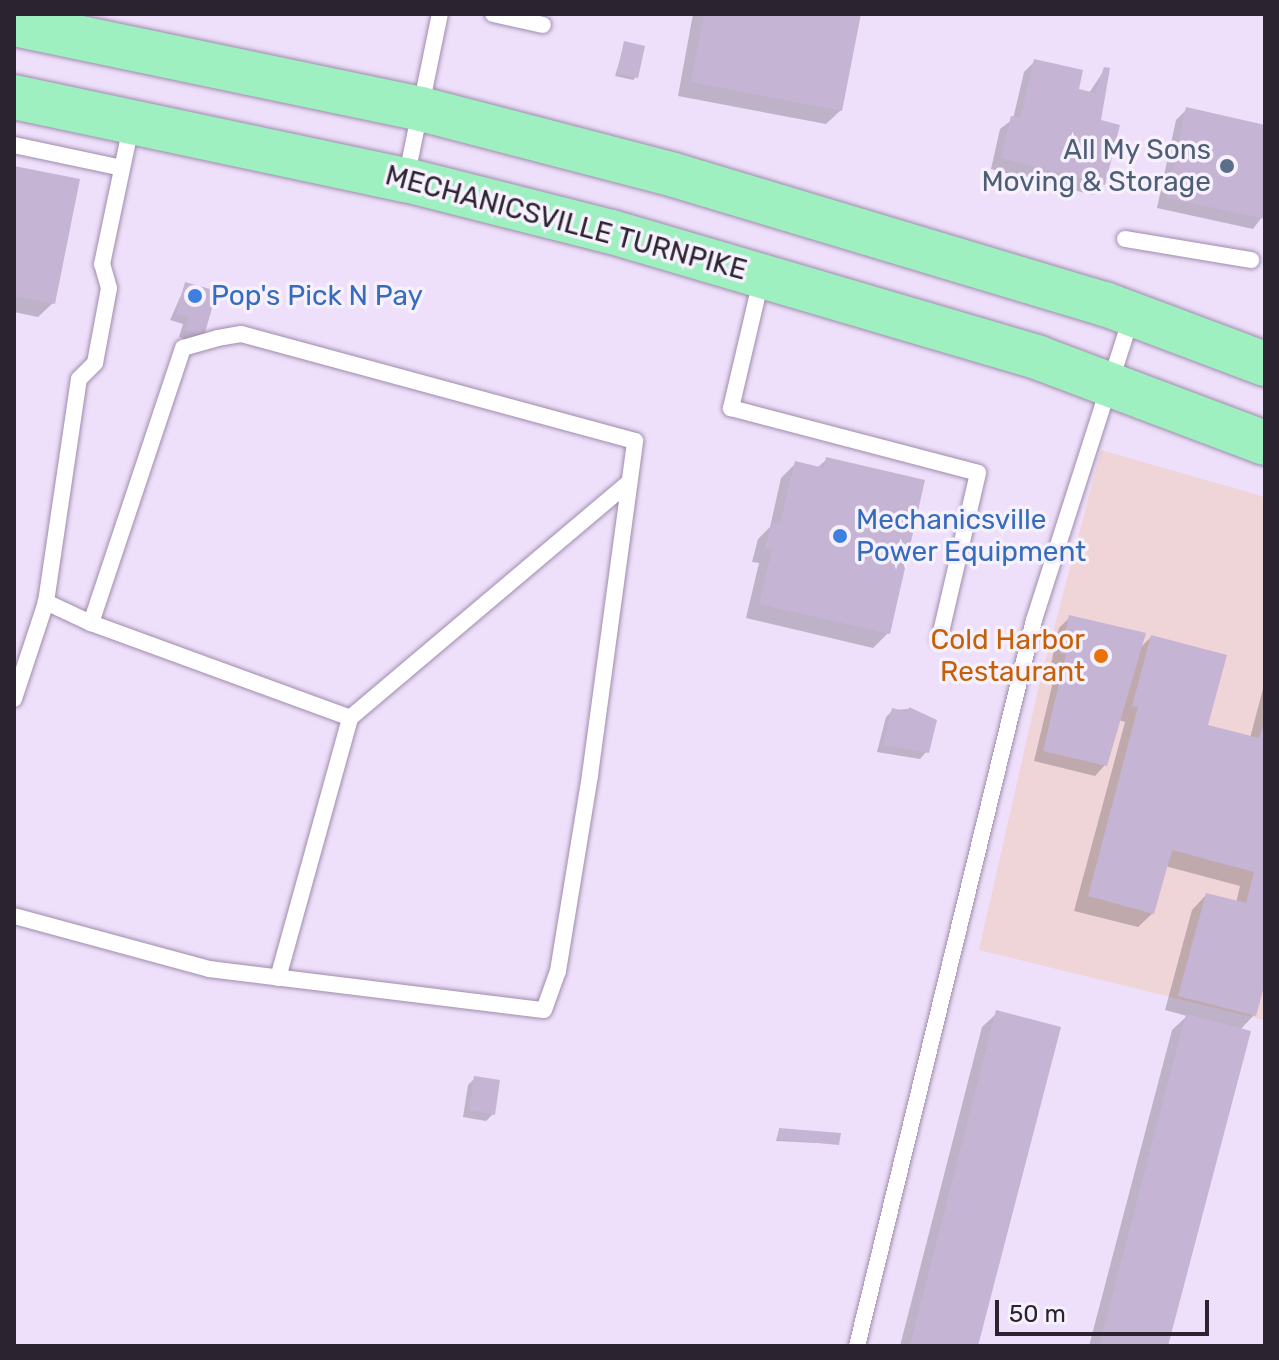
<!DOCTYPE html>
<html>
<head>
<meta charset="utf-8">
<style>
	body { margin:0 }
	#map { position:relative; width:1279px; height:1360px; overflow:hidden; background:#eedffa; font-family:Rubik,sans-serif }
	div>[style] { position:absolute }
	.commercial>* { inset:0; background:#efd4d8 }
	.shadow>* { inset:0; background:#0003 }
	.building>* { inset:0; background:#c6b4d4 }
	.roads { filter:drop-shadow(0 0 2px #9e8cac) drop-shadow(0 0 2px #9e8cac) }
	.service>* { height:16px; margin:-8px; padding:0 8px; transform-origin:8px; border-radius:8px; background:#fff }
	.trunk>* { height:44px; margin:-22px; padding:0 22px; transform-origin:22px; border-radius:22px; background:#9ef0c0 }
	.dots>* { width:22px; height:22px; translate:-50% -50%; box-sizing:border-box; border:4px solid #f7f0fd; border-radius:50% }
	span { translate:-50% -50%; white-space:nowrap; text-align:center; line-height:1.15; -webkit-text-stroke:7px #f7f0fd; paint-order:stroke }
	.service-label { font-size:28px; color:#4e5e75 }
	.right { translate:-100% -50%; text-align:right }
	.street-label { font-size:28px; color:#2b2430 }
	.shop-label { font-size:28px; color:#366cbe }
	.left { translate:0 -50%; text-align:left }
	.food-label { font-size:28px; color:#c56008 }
	.frame { position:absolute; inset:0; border:16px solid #2b2430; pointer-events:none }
	.scale { position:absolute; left:995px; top:1300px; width:214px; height:36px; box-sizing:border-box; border:4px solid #2b2430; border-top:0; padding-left:10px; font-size:24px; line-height:28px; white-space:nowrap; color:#2b2430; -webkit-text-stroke:6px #f7f0fd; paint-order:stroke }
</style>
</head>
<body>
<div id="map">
	<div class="commercial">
		<i style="clip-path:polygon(1101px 450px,1265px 497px,1264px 1020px,979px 950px,1038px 690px)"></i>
	</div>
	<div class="shadow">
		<i style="clip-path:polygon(693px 14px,859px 14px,841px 110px,826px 124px,678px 96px)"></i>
		<i style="clip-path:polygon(625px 43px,636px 77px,633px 80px,615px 76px)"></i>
		<i style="clip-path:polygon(1035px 61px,1076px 91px,1089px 93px,1105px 69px,1099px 122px,1103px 184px,1093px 195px,991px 169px,1000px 129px,1013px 119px,1024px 72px)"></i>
		<i style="clip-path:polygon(1187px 109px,1265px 127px,1265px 213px,1253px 229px,1157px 208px,1176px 120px)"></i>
		<i style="clip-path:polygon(14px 168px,53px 303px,38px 317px,14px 312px)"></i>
		<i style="clip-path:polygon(186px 284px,202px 335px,195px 342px,179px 337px,183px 324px,170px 320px)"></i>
		<i style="clip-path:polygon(827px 459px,888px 633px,873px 648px,746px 618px,759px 563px,752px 562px,758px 539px,770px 527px,781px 478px,796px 463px,817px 468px)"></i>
		<i style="clip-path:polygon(1070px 617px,1139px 649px,1151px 637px,1206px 726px,1250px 738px,1265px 681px,1265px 978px,1254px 1015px,1240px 1030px,1166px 1346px,1089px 1346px,1172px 1030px,1187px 1016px,1165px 1010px,1192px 910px,1206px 895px,1236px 903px,1240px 886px,1165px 866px,1153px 913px,1138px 927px,1074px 911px,1125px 722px,1119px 720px,1105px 765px,1095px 776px,1034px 761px,1057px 665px,1051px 664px,1059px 628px)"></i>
		<i style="clip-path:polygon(909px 709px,927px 751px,920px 759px,877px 752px,886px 717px,893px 710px)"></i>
		<i style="clip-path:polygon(997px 1013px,976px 1346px,900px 1346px,982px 1027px)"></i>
		<i style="clip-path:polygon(475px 1078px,493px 1114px,486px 1121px,463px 1117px,468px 1085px)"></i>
		<i style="clip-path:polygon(779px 1130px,838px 1144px,776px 1141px)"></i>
	</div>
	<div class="building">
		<i style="clip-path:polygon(704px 14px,861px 14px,842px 111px,691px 82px)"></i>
		<i style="clip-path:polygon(624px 41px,645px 46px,638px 78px,617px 73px)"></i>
		<i style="clip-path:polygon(1034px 59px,1083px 70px,1079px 89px,1095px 93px,1104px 67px,1110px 68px,1101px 120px,1120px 125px,1105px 185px,1001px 158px,1011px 116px,1020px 118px)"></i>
		<i style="clip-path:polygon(1186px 107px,1265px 125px,1265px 219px,1167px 198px)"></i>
		<i style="clip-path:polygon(14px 166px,80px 179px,55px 304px,14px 296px)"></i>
		<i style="clip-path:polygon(185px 282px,217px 291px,204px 336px,185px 330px,189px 317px,176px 314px)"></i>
		<i style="clip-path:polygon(826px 457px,925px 480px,890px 634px,759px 604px,772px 549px,765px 548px,772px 522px,780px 524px,795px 461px,824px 468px)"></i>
		<i style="clip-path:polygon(1069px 615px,1146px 633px,1107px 766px,1043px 751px,1066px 654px,1060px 653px)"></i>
		<i style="clip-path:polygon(1151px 635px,1227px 655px,1208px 725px,1259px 738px,1265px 720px,1265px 983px,1256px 1016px,1178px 996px,1206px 893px,1246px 903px,1254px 872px,1172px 850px,1154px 914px,1088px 896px,1138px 707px,1132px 706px)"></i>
		<i style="clip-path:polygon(909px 707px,937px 720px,929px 753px,883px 745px,892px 708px,908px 712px)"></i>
		<i style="clip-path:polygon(996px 1010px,1061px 1027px,978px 1346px,910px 1346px)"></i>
		<i style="clip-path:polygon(1186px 1014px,1251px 1031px,1168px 1346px,1099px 1346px)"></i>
		<i style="clip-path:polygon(474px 1076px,500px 1080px,495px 1115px,469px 1110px)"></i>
		<i style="clip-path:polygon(779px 1128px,841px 1133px,839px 1145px,778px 1139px)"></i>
	</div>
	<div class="roads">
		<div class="service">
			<i style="left:493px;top:14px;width:51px;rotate:12.4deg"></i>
			<i style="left:14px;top:145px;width:110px;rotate:12deg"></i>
			<i style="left:406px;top:179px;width:168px;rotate:-78.4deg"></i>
			<i style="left:1125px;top:239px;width:128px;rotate:9.5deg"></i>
			<i style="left:762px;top:276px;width:136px;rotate:103.2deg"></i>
			<i style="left:731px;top:408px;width:255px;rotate:14.7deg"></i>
			<i style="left:978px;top:473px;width:171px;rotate:103.1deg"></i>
			<i style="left:91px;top:623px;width:276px;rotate:20.1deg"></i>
			<i style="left:350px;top:718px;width:365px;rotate:-40.2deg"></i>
			<i style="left:14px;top:699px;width:102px;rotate:-71.7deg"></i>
			<i style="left:46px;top:602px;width:225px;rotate:-81.6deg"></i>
			<i style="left:79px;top:379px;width:23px;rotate:-45deg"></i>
			<i style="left:95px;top:363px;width:76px;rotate:-79.4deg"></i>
			<i style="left:109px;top:288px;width:25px;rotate:-106deg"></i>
			<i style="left:102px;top:264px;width:145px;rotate:-78.1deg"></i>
			<i style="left:14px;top:916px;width:202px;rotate:15.2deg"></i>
			<i style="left:209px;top:969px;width:337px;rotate:7deg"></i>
			<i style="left:544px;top:1010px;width:41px;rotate:-70.3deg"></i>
			<i style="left:558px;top:971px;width:199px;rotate:-80.7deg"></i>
			<i style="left:590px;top:775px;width:337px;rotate:-82.3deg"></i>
			<i style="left:635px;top:441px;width:408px;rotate:-164.8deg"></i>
			<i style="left:241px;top:334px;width:23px;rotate:170deg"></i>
			<i style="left:218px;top:338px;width:36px;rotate:164deg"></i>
			<i style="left:183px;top:348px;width:290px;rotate:108.5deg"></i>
			<i style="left:91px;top:623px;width:50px;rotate:-155deg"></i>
			<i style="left:278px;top:978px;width:270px;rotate:-74.5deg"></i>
			<i style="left:857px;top:1346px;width:747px;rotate:-76.3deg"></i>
			<i style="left:1034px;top:620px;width:320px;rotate:-72.2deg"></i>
		</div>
		<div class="trunk">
			<i style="left:14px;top:24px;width:416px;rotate:11.8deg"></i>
			<i style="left:421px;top:109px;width:261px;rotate:14.6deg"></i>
			<i style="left:674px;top:175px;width:450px;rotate:16.7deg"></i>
			<i style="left:1105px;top:304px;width:171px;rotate:20.6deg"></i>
			<i style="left:14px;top:97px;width:401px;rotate:12deg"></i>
			<i style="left:406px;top:180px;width:212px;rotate:14.2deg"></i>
			<i style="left:612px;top:232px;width:445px;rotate:16.4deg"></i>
			<i style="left:1039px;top:358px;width:241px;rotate:20.6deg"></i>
		</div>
	</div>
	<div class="dots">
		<i style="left:1227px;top:166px;background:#5c6f8a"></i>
		<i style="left:195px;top:296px;background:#3f7fe0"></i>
		<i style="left:840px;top:536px;background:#3f7fe0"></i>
		<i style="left:1101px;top:656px;background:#e8710a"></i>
	</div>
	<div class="service-label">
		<span class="right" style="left:1211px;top:166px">All My Sons<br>Moving &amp; Storage</span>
	</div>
	<div class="street-label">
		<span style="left:566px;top:223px;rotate:15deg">MECHANICSVILLE TURNPIKE</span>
	</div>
	<div class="shop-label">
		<span class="left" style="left:211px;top:296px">Pop's Pick N Pay</span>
		<span class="left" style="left:856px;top:536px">Mechanicsville<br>Power Equipment</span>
	</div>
	<div class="food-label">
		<span class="right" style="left:1085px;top:656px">Cold Harbor<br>Restaurant</span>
	</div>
	<div class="frame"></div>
	<div class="scale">50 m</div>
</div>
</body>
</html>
